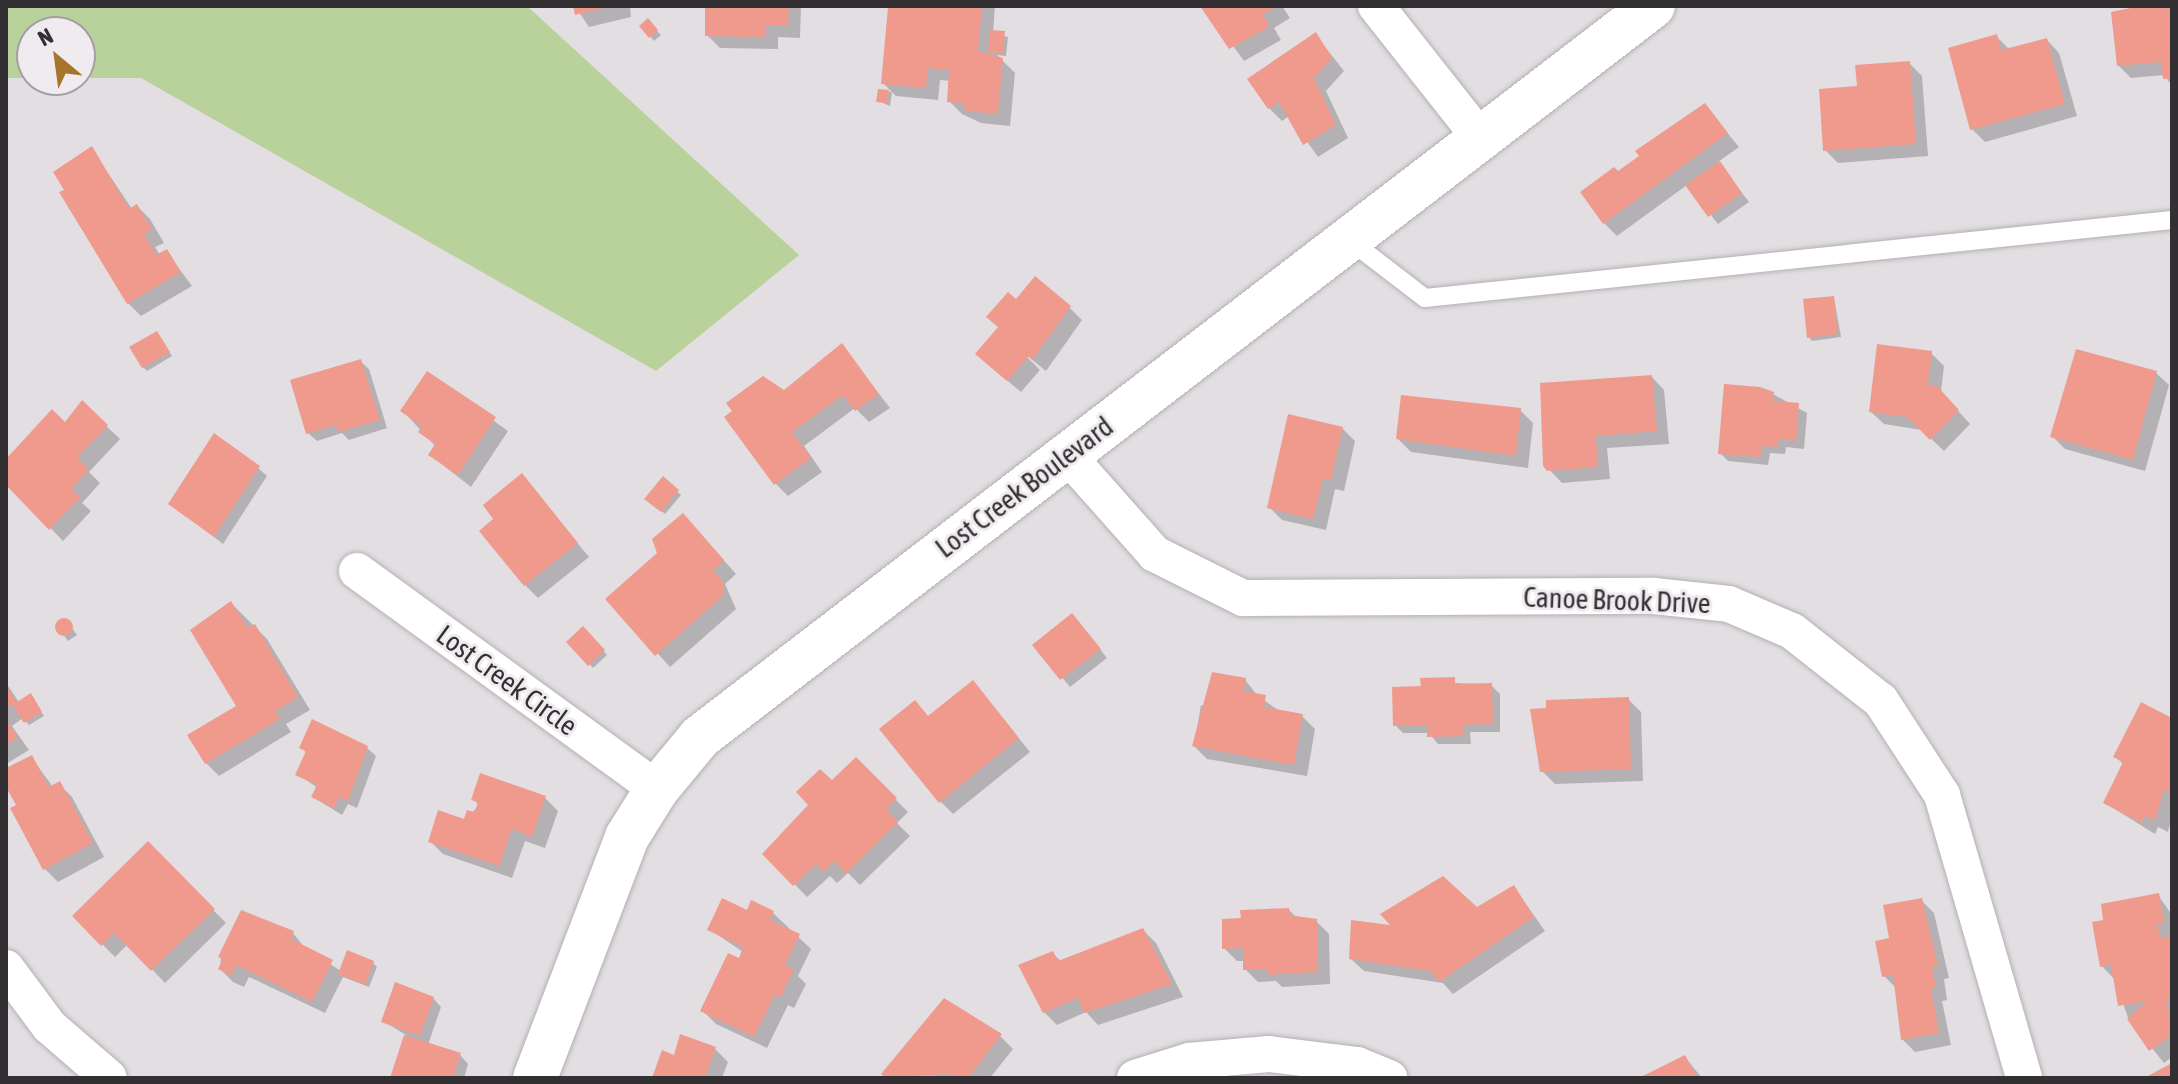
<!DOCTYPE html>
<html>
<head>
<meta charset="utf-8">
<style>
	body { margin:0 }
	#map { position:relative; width:2178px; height:1084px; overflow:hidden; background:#e2dee2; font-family:"Asap Condensed",sans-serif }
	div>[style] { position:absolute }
	.green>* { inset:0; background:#b9d29b }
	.shadow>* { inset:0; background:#0003 }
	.building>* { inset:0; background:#f09a8d }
	.round { border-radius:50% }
	.roads { filter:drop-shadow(0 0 2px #b3b0b3) drop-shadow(0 0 2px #b3b0b3) }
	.service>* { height:18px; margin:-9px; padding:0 9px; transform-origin:9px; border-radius:9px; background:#fff }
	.minor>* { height:36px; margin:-18px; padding:0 18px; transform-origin:18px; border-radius:18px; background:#fff }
	.tertiary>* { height:44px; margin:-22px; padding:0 22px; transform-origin:22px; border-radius:22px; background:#fff }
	span { translate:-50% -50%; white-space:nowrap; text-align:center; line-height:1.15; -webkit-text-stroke:6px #efebef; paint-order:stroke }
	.street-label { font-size:28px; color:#323032 }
	.frame { position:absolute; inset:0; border:8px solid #323032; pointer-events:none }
	.north { position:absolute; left:16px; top:16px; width:80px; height:80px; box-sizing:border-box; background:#efebef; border:2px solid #a3a0a3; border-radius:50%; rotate:331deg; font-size:22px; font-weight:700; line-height:32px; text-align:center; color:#323032 }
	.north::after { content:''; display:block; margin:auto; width:28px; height:36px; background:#a7742b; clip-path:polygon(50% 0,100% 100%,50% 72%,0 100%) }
</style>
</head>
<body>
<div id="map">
	<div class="green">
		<i style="clip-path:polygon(6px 6px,527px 6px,799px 255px,656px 371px,141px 78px,80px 78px,80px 32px,32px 32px,32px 78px,6px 78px)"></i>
	</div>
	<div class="shadow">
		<i style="clip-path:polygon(575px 6px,630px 6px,631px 17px,589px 27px)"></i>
		<i style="clip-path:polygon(707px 6px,801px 6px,800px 38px,778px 37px,778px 49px,720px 48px,707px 35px)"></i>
		<i style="clip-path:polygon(920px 6px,995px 6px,993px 33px,1008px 37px,1006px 56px,997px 55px,1015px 73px,1010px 126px,981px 123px,962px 114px,949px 101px,951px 81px,940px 80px,938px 100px,896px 96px,883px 83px)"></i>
		<i style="clip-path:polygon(1204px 6px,1282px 6px,1290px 18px,1274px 28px,1281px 40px,1244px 61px)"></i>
		<i style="clip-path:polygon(2172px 8px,2172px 86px,2164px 75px,2131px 78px,2119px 66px)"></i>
		<i style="clip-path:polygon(648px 21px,661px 35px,654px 41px,642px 26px)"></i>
		<i style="clip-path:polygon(1315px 34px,1344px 71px,1326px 91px,1348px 138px,1318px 157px,1289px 116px,1282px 121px,1269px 108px)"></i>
		<i style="clip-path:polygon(1996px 36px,2010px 50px,2047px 40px,2059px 53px,2077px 116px,1985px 142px,1972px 129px)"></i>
		<i style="clip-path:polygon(1909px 63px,1922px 76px,1928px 156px,1838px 163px,1825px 150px)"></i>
		<i style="clip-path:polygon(879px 91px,892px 92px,890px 106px,878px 101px)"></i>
		<i style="clip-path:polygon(1705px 106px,1739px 147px,1718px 162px,1749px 202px,1718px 224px,1687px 185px,1617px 236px,1604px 223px,1618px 174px)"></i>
		<i style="clip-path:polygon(92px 149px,132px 209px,137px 206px,150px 219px,164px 243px,155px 247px,160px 255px,166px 251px,192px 286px,141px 316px,128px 303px,67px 191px)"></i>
		<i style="clip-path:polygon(1834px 298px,1841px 337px,1812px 341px,1809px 337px)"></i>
		<i style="clip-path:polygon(1070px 308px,1082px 320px,1046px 371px,1020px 350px,1040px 370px,1021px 392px,991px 367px)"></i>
		<i style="clip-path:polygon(160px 337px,172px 356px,147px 371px,143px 367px)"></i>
		<i style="clip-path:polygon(841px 345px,890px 408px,869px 422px,855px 408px,804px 446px,822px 472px,788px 496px,775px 483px,784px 393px)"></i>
		<i style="clip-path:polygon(1931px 353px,1944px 366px,1941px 392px,1970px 424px,1944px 451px,1922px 430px,1884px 424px,1871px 412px)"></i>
		<i style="clip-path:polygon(360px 361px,369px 369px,387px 428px,349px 440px,342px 433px,317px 441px,308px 433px)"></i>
		<i style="clip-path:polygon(2156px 373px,2169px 385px,2145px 471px,2065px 449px,2052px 436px)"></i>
		<i style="clip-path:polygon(430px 375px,508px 431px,471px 487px,430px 455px,436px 447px,403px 411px)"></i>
		<i style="clip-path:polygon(1652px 377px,1664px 390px,1669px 444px,1607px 448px,1610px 479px,1562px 483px,1545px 465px)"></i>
		<i style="clip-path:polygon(1773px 394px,1807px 413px,1804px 449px,1786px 447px,1785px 454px,1770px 453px,1768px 465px,1728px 461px,1720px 453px)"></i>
		<i style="clip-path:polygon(82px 403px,120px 439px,89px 472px,100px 483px,82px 503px,91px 511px,63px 541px,6px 482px,6px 462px,65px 425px)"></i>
		<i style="clip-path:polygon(1520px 410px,1533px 423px,1528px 468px,1411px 452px,1398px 439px)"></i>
		<i style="clip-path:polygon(1342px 428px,1355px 441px,1344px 491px,1335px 489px,1326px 530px,1282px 520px,1269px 507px)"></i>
		<i style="clip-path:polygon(258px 468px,267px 476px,223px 544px,170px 503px)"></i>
		<i style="clip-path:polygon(522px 476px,589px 557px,538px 598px,525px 585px,496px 519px)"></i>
		<i style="clip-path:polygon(663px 479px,681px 495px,665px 514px,647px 498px)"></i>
		<i style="clip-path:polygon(695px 528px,736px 574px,725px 584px,736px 609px,670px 667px,608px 599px)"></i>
		<i style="clip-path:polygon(231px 603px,267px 639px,310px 710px,286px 724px,291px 732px,219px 776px,206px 763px,238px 706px)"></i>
		<i style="clip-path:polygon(1072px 615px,1107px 658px,1070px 687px,1035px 645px)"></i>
		<i style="clip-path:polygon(65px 618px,77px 635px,68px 641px,56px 624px)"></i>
		<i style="clip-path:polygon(583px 629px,607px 655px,593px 668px,569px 642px)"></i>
		<i style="clip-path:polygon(1245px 680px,1258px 696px,1278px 710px,1302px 716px,1315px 729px,1307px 776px,1207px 759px,1194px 746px,1201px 705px,1208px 707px)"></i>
		<i style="clip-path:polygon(1422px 681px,1491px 685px,1500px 694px,1500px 732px,1470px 732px,1471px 744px,1438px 744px,1429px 733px,1403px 733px,1395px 725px,1423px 688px)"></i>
		<i style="clip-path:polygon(973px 682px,1030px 752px,953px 814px,940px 801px,929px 717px)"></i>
		<i style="clip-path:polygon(6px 683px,19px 702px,34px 700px,44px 716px,29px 725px,23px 718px,12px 726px,29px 750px,6px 764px)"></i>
		<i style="clip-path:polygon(1628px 699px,1641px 712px,1643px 781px,1555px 784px,1542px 771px)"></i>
		<i style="clip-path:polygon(2172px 720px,2172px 817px,2168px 832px,2158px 827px,2155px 834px,2105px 803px,2124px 765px,2116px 757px)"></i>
		<i style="clip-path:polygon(301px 748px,367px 748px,376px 756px,357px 808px,348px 804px,342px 815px,313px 797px,318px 788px,297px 774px,307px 753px)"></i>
		<i style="clip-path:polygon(31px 757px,53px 787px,59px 784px,72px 797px,104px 857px,58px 882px,45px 869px,13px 809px,19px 806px,6px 782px,6px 771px)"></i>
		<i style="clip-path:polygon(856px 760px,908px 812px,897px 823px,910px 836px,860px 885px,848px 873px,837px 883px,830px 876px,807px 897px,765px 854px)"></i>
		<i style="clip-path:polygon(545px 798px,558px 811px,545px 848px,525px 841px,512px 878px,443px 854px,430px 841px,465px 821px,479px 805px,473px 799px)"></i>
		<i style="clip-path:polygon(148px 844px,226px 923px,165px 983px,128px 944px,115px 957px,74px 916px)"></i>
		<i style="clip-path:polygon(1514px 887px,1545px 931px,1453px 994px,1443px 983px,1364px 971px,1351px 959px,1395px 928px,1477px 909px)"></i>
		<i style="clip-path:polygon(2158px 895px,2172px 915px,2172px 1057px,2164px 1063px,2129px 1020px,2114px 979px,2102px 966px,2106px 921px)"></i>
		<i style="clip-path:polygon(1921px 900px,1934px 913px,1949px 978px,1944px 979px,1947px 1000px,1942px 1001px,1951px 1045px,1915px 1052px,1902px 1039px,1897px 989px,1884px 976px,1891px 940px)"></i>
		<i style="clip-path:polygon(1289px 910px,1297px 918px,1316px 921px,1329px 934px,1330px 984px,1282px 987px,1276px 981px,1258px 982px,1245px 969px,1245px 961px,1237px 961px,1224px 948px,1243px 920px)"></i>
		<i style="clip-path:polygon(748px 912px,773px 913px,811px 949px,798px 976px,806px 984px,794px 1008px,788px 1005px,767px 1048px,716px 1024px,703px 1011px,743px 952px,709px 929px)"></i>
		<i style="clip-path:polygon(242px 913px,293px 933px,305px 948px,341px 971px,373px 963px,377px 967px,369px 987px,343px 977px,325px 1013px,249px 977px,244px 987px,233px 982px,220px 969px,221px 957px)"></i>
		<i style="clip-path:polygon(1143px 930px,1156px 943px,1183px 997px,1098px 1025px,1086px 1012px,1057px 1025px,1044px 1012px,1052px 953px,1062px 962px)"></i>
		<i style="clip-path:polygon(433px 998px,441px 1007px,428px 1045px,460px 1055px,468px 1064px,464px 1078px,392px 1078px,406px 1035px,383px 1021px)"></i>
		<i style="clip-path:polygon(1000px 1036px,1013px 1049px,990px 1078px,884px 1074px)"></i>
		<i style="clip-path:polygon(715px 1049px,728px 1062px,722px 1078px,654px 1078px)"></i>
		<i style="clip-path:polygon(1685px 1057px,1702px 1078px,1643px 1078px)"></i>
	</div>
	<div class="building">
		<i style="clip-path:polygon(573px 6px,608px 6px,608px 7px,575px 15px)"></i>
		<i style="clip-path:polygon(705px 6px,789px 6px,788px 26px,766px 26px,766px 37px,705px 36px)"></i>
		<i style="clip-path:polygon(918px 6px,982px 6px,978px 51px,1003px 58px,998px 114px,966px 111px,963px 103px,947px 102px,949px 70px,928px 68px,926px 88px,881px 84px,888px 7px)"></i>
		<i style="clip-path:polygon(1200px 6px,1278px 6px,1263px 14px,1269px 27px,1229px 49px)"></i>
		<i style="clip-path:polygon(2140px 6px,2172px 6px,2172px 78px,2163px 79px,2161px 62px,2117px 66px,2111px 12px)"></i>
		<i style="clip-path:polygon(648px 18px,658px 30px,649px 38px,639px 26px)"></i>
		<i style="clip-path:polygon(990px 30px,1005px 31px,1003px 53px,988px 52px)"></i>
		<i style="clip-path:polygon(1316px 32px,1332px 58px,1314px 78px,1336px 125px,1303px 145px,1279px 102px,1268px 109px,1247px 79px)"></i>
		<i style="clip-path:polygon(1997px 34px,2001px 50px,2047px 38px,2065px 104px,1970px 130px,1948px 48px)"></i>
		<i style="clip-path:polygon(1910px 61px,1916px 144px,1823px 151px,1819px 89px,1857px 86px,1855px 65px)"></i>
		<i style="clip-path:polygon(878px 89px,889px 90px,887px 103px,876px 102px)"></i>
		<i style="clip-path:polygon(1705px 103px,1728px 133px,1603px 224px,1580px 192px,1614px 167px,1618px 171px,1639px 156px,1635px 151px)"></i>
		<i style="clip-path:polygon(92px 146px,129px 209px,137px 204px,152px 230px,144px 234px,156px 255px,167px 249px,181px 272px,127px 304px,59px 192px,64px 190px,53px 172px)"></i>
		<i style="clip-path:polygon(1720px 161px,1742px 193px,1708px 217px,1685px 185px)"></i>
		<i style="clip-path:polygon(1035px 276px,1071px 306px,1032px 360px,1029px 356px,1007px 381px,975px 354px,998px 327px,986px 317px,1008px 292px,1016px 299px)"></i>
		<i style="clip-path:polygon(1834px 296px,1838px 334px,1807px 338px,1803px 299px)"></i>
		<i style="clip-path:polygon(157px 331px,170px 352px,142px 368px,129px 347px)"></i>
		<i style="clip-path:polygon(842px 343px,879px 394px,855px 411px,843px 395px,792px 432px,811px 458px,774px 485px,724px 417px,732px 411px,726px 403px,763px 376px,784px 390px)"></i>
		<i style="clip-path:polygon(1877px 344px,1932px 351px,1928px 385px,1937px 386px,1959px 410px,1930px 440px,1907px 417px,1869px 412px)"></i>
		<i style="clip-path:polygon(2076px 349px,2157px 371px,2133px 460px,2050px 437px)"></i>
		<i style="clip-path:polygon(361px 359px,380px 420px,338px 432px,336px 425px,306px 434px,290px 380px)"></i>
		<i style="clip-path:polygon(427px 371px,496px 417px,458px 475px,428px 455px,435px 444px,418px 432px,422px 426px,400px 411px)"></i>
		<i style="clip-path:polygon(1652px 375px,1657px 431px,1596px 436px,1598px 467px,1547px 471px,1543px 466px,1540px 383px)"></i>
		<i style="clip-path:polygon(1724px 384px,1760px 387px,1774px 392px,1774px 401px,1799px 403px,1796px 441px,1778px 439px,1778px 447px,1762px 446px,1760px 457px,1718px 454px)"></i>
		<i style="clip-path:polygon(1401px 395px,1521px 408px,1516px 456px,1396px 439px)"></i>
		<i style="clip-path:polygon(82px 400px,108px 425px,77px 458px,89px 469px,71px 489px,80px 497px,49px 530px,6px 485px,6px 459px,52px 409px,65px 422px)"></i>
		<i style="clip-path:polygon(1288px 414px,1343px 427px,1331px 480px,1323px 478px,1313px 519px,1267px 508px)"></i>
		<i style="clip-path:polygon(214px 433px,260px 466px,214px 537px,168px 504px)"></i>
		<i style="clip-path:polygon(522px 473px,578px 543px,524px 586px,479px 531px,493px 519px,483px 505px)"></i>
		<i style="clip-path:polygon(663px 476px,679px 490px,661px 512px,644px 499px)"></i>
		<i style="clip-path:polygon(683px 513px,724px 560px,713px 571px,723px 581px,724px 595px,655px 656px,605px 599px,657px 553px,652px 539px)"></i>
		<i style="clip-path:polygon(231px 601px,248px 628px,255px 624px,298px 697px,275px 711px,280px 719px,205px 764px,187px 735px,236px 706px,190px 630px)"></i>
		<i style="clip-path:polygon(1072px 613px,1101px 649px,1060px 680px,1032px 645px)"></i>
		<i class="round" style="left:55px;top:618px;width:18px;height:18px"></i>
		<i style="clip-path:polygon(583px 626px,605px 650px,588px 666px,566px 642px)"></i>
		<i style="clip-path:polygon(1212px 672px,1246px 678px,1244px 691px,1266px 695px,1264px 707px,1303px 714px,1294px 765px,1192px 746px)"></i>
		<i style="clip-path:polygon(1455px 677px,1455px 684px,1492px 683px,1493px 724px,1463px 725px,1463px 736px,1427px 737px,1427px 725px,1393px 726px,1392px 687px,1421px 686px,1420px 678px)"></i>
		<i style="clip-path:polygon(973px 680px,1019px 738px,939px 803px,879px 729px,915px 700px,928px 716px)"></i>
		<i style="clip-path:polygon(6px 686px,17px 702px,31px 693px,42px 712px,24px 723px,12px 704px,6px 708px)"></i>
		<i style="clip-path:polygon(1629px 697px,1631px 769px,1540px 772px,1530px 709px,1546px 708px,1546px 700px)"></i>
		<i style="clip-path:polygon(2141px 702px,2172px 718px,2172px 787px,2169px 793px,2164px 790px,2155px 820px,2145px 816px,2142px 823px,2103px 803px,2123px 762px,2113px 757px)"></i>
		<i style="clip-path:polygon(312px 719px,368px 746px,348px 801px,339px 797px,334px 808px,311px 797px,317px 785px,295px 775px,306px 751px,299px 748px)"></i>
		<i style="clip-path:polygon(6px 720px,18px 737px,6px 745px)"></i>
		<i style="clip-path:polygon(32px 755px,49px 787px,60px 781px,93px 843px,43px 870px,10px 808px,16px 805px,6px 787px,6px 768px)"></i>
		<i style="clip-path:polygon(856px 757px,897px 798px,886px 809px,898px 822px,846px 874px,834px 861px,823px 872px,816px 864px,793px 886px,762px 854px,808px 805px,796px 792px,820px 769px,832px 780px)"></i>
		<i style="clip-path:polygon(480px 773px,546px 796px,532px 837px,512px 829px,499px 866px,428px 842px,438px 810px,464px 819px,467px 810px,475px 812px,478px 802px,471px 800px)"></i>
		<i style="clip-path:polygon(148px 841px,215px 909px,151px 971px,114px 933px,101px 946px,72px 916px)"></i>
		<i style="clip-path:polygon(1443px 876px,1477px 907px,1514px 885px,1534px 917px,1439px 982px,1430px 971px,1349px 959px,1351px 920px,1390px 925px,1380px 914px)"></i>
		<i style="clip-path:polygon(2159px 893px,2164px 923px,2156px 923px,2162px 939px,2172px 934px,2172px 998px,2167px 999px,2172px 1035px,2149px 1051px,2127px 1019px,2147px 1001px,2118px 1006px,2111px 965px,2100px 967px,2092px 922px,2103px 920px,2101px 904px)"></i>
		<i style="clip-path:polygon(722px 898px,747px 910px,751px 900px,774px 911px,770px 920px,800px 934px,785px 965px,794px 969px,781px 997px,775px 994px,754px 1037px,700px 1011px,728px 953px,739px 958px,743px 947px,707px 930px)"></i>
		<i style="clip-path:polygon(1922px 898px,1938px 965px,1932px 967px,1936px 987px,1931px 988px,1939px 1033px,1901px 1040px,1893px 975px,1882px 977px,1875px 941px,1889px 938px,1883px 905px)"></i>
		<i style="clip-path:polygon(1289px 908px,1289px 915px,1317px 919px,1318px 972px,1267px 975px,1267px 969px,1243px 970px,1243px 948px,1222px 949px,1222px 919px,1241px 918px,1240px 910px)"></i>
		<i style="clip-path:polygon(241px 910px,294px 931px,291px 939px,333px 960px,312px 1002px,236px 965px,231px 976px,218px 969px,223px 959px,218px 957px)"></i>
		<i style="clip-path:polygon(1143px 928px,1172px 984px,1084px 1013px,1078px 998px,1043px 1013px,1018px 965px,1053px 951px,1058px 961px)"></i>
		<i style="clip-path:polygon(347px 950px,374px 961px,365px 985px,338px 974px)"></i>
		<i style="clip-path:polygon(395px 982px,434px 997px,420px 1036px,381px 1022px)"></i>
		<i style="clip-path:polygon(944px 998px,1002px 1034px,968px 1078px,945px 1074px,886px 1078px,881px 1074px)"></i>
		<i style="clip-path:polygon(680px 1034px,716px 1047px,705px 1078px,652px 1078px,662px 1050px,674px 1055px)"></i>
		<i style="clip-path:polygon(404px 1035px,461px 1053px,453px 1078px,390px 1078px)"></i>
		<i style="clip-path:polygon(1685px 1055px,1697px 1078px,1638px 1078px,1653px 1071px)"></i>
		<i style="clip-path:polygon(2172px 1063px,2172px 1078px,2144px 1078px)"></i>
	</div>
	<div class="roads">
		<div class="service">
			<i style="left:1348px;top:239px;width:97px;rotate:37.5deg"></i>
			<i style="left:1425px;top:298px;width:751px;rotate:-5.96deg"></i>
		</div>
		<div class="minor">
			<i style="left:1376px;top:6px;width:164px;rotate:51.7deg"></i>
			<i style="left:1067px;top:455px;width:132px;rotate:48.4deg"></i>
			<i style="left:1155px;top:554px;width:98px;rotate:26.6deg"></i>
			<i style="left:1243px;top:598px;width:411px;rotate:-0.3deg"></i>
			<i style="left:1654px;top:596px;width:75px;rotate:6.1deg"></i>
			<i style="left:1729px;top:604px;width:69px;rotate:23.2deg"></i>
			<i style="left:1792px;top:631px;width:113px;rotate:38.2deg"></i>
			<i style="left:1881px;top:701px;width:112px;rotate:57deg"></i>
			<i style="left:1942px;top:795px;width:295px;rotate:73.8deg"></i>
			<i style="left:357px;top:571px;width:371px;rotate:36deg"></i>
			<i style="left:6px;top:968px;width:72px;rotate:53.4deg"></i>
			<i style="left:49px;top:1026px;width:79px;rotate:40.9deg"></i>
			<i style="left:1135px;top:1078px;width:57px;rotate:-17.5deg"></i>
			<i style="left:1189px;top:1061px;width:80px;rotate:-5deg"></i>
			<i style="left:1269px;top:1054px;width:89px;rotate:7.1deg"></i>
			<i style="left:1357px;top:1065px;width:35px;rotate:22deg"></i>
		</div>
		<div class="tertiary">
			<i style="left:535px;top:1078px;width:258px;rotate:-69.1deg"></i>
			<i style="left:627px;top:837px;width:57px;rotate:-58deg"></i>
			<i style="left:657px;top:789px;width:67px;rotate:-50.4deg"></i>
			<i style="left:700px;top:737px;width:1201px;rotate:-37.49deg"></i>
		</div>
	</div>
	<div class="street-label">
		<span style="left:1024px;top:487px;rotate:-37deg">Lost Creek Boulevard</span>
		<span style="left:1617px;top:600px;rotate:2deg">Canoe Brook Drive</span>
		<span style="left:507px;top:680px;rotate:36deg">Lost Creek Circle</span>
	</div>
	<div class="frame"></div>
	<div class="north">N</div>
</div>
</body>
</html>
